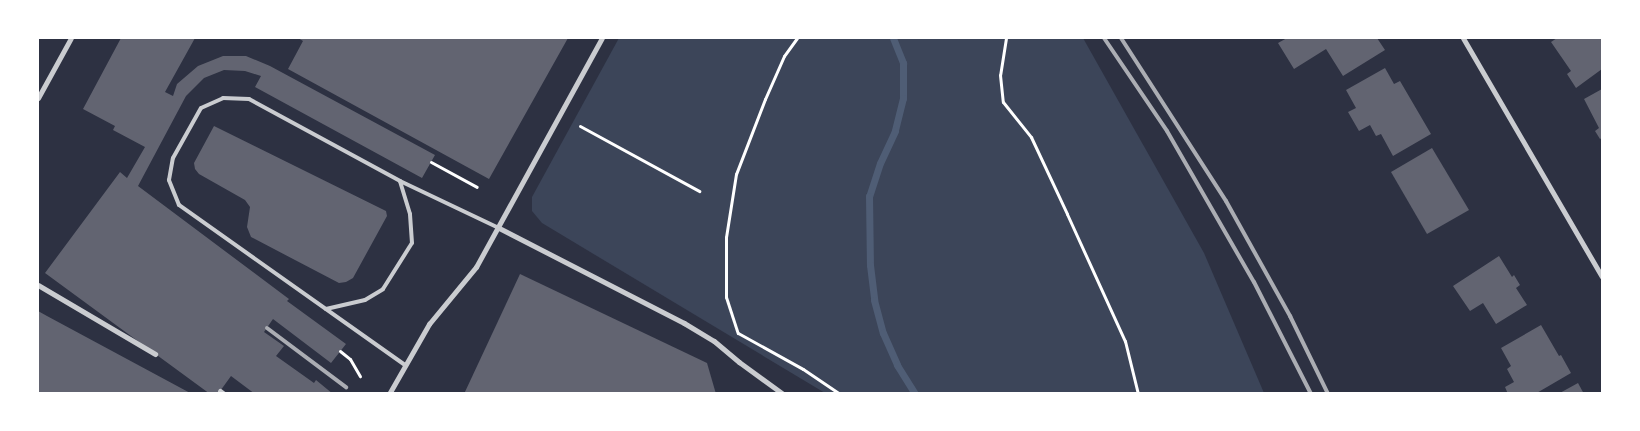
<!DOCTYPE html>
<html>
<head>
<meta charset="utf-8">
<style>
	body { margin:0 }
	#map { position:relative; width:1640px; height:431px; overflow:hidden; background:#2d3142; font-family:"Source Sans 3",sans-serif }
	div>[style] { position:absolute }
	.green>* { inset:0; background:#3c4559 }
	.stream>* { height:7px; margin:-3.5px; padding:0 3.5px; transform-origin:3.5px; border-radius:3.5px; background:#4f5d75 }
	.building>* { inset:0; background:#626471 }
	.path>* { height:3px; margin:-1.5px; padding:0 1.5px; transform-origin:1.5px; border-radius:1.5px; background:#fff }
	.service>* { height:4px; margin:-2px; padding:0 2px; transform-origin:2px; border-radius:2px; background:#caccd0 }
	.minor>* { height:5px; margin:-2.5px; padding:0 2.5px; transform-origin:2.5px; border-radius:2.5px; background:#caccd0 }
	.rail>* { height:4px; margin:-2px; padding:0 2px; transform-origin:2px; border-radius:2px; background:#abadb3 }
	span { translate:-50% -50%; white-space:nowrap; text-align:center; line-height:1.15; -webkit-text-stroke:4px #fff; paint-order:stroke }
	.frame { position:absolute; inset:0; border:39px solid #fff; pointer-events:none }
</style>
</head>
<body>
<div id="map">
	<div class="green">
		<i style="clip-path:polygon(619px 38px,1083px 38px,1204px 253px,1264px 393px,825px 393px,542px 223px,532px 211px,532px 197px)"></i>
	</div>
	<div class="stream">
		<i style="left:893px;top:38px;width:27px;rotate:68deg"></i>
		<i style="left:903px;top:63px;width:35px;rotate:90deg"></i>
		<i style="left:903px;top:98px;width:34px;rotate:104deg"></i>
		<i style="left:895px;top:131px;width:35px;rotate:115deg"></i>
		<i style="left:880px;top:163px;width:35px;rotate:108deg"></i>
		<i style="left:869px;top:196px;width:69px;rotate:89.2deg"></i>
		<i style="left:870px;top:265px;width:35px;rotate:83deg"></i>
		<i style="left:874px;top:300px;width:34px;rotate:75deg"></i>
		<i style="left:883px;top:333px;width:35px;rotate:66deg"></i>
		<i style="left:897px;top:365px;width:34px;rotate:58deg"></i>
	</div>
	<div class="building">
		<i style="clip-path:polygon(121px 38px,195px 38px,165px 92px,173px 96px,177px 84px,198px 66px,223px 56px,246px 56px,270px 66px,435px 155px,422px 178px,255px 87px,261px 76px,245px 71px,224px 70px,204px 78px,186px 96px,138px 186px,289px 299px,287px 301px,346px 344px,331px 363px,273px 319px,264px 332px,284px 346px,276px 356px,314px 383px,316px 380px,333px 394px,255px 394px,231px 376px,218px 394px,210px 394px,45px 273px,120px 172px,127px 178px,145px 147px,113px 130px,115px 126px,83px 109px)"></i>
		<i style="clip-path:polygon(298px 38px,568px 38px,489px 179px,288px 69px,303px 41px)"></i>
		<i style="clip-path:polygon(1287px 38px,1377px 38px,1385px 50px,1343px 76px,1326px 49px,1294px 69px,1278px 43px)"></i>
		<i style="clip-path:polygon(1557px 38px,1602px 38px,1602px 69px,1576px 88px,1567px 74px,1571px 71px,1551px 42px)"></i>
		<i style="clip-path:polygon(1385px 68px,1394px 84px,1400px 81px,1431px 134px,1393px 156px,1381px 134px,1376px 136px,1370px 125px,1359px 131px,1348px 112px,1356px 108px,1346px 90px)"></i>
		<i style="clip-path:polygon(1602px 89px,1602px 138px,1600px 139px,1595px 131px,1599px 128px,1584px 99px)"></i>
		<i style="clip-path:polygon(214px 126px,386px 211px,387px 216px,353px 278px,346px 282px,339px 283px,251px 237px,247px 227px,250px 207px,245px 200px,199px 174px,195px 169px,194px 163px)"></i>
		<i style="clip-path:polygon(1432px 148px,1469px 210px,1427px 234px,1391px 172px)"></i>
		<i style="clip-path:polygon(1499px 256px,1512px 277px,1514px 275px,1520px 285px,1516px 288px,1527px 305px,1496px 324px,1483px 303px,1470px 311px,1453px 286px)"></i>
		<i style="clip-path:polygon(520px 274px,707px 363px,716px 394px,464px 394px)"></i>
		<i style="clip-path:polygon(38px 311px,47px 316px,192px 394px,38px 394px)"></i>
		<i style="clip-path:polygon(1541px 325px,1559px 356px,1561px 355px,1571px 373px,1535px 394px,1508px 394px,1505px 387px,1514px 382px,1507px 369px,1511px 366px,1501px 348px)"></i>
		<i style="clip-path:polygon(1578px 383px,1584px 394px,1558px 394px)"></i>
	</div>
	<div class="path">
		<i style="left:797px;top:38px;width:22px;rotate:126deg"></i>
		<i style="left:784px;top:56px;width:47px;rotate:113.8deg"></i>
		<i style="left:765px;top:99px;width:80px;rotate:111.1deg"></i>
		<i style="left:736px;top:174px;width:64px;rotate:99deg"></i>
		<i style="left:726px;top:237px;width:60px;rotate:90deg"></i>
		<i style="left:726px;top:297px;width:38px;rotate:72deg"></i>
		<i style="left:738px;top:333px;width:74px;rotate:29deg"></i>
		<i style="left:803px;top:369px;width:45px;rotate:34deg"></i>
		<i style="left:1006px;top:38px;width:37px;rotate:99deg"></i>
		<i style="left:1000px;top:75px;width:27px;rotate:84deg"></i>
		<i style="left:1003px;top:102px;width:45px;rotate:51.3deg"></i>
		<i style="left:1031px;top:137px;width:85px;rotate:64.9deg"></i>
		<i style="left:1067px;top:214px;width:140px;rotate:65.5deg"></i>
		<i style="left:1125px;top:341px;width:55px;rotate:76.2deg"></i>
		<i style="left:580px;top:126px;width:136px;rotate:28.6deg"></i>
		<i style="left:431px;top:162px;width:52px;rotate:28.5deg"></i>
		<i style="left:340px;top:351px;width:13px;rotate:39deg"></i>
		<i style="left:350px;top:359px;width:20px;rotate:60deg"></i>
	</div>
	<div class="service">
		<i style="left:326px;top:309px;width:40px;rotate:-13deg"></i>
		<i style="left:365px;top:300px;width:21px;rotate:-31deg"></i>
		<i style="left:383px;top:289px;width:54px;rotate:-57.8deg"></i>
		<i style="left:412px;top:243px;width:29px;rotate:-94deg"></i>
		<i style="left:410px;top:214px;width:34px;rotate:-107deg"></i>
		<i style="left:405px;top:365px;width:277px;rotate:-144.7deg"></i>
		<i style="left:179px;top:205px;width:27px;rotate:-112deg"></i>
		<i style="left:169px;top:180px;width:22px;rotate:-80deg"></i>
		<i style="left:173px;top:158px;width:57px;rotate:-60.8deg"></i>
		<i style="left:201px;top:108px;width:24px;rotate:-24deg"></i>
		<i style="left:223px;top:98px;width:26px;rotate:2deg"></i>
		<i style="left:249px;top:99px;width:172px;rotate:28.5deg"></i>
		<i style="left:400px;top:181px;width:110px;rotate:25.4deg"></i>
	</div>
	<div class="minor">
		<i style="left:1463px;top:38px;width:276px;rotate:59.8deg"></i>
		<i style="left:38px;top:98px;width:68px;rotate:-61.2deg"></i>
		<i style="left:499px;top:228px;width:208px;rotate:27.2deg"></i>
		<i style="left:684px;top:323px;width:35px;rotate:31deg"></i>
		<i style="left:714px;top:341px;width:33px;rotate:40deg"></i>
		<i style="left:739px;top:362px;width:54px;rotate:36deg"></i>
		<i style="left:38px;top:285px;width:136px;rotate:30.5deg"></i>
		<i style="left:220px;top:391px;width:5px;rotate:37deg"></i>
		<i style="left:389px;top:394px;width:81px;rotate:-60.3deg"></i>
		<i style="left:429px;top:324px;width:74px;rotate:-50.5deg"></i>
		<i style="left:476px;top:267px;width:261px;rotate:-61.2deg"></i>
	</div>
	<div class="rail">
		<i style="left:1104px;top:38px;width:112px;rotate:55.9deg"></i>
		<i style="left:1167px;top:131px;width:174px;rotate:60.1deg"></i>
		<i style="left:1254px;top:282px;width:126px;rotate:63deg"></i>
		<i style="left:1121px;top:38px;width:194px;rotate:57.2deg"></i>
		<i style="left:1226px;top:201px;width:132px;rotate:60.9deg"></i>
		<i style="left:1290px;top:316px;width:87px;rotate:64deg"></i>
		<i style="left:267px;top:328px;width:99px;rotate:36.8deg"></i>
	</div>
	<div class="frame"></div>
</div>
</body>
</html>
